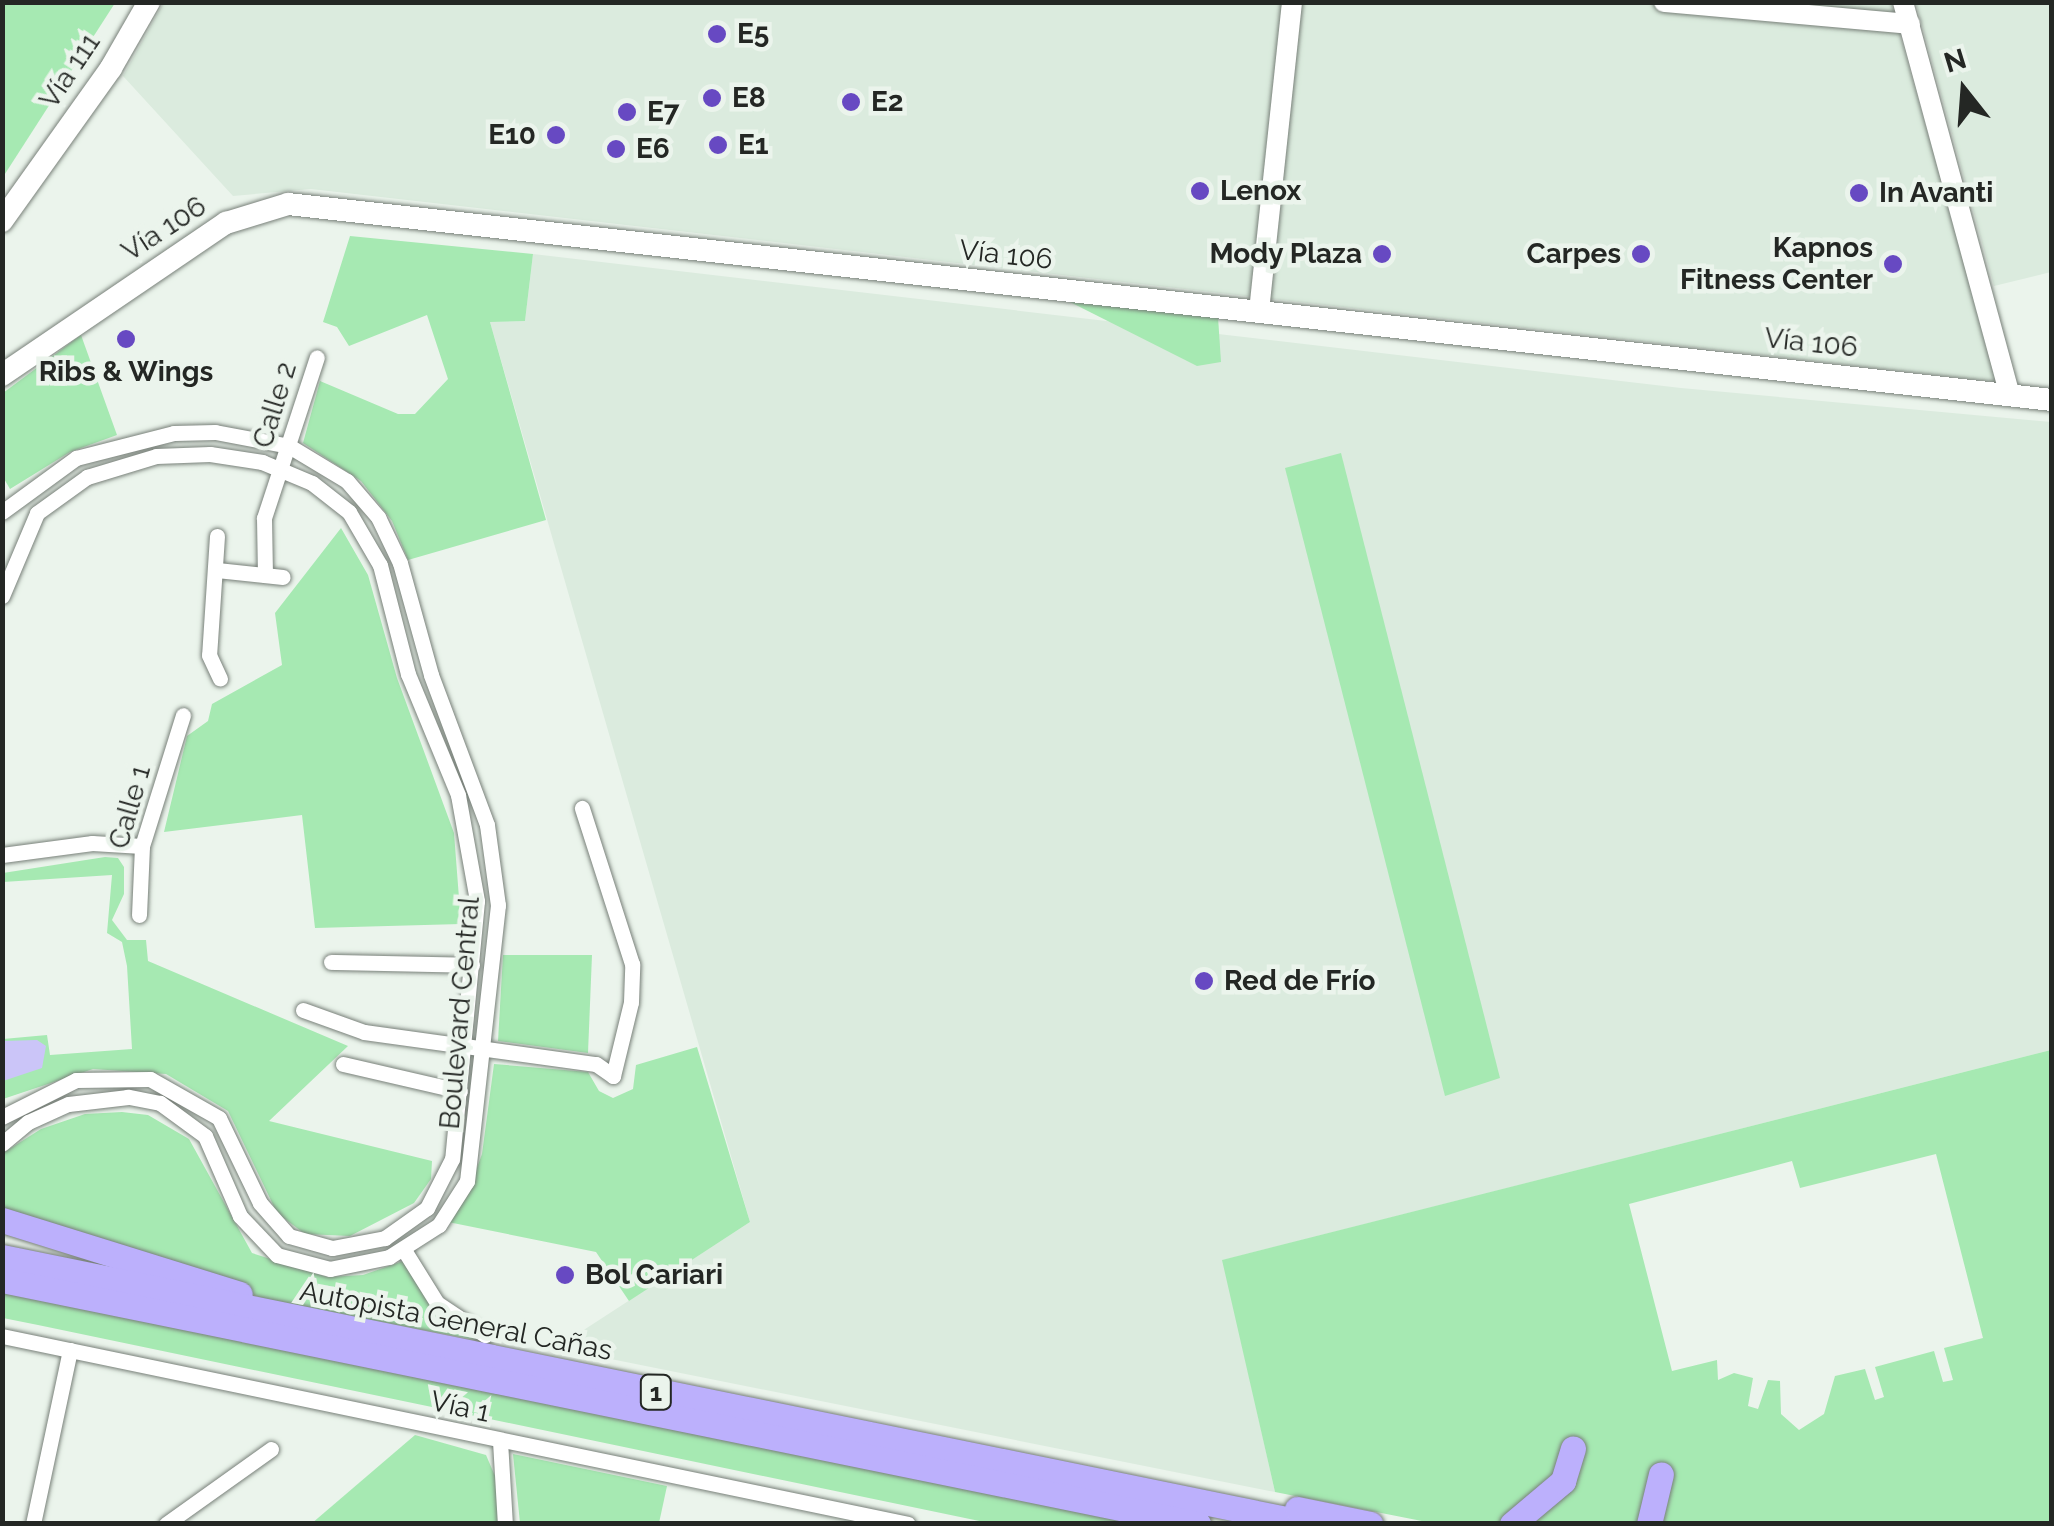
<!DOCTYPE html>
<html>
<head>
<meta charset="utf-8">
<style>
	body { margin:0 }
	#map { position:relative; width:2054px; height:1526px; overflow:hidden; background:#ebf4ec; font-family:Raleway,sans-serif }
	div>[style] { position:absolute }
	.built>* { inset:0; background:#dbebde }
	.green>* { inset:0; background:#a6e9b2 }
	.water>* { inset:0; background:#cbc5f8 }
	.roads { filter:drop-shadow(0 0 2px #788079) drop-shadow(0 0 2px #788079) }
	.minor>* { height:15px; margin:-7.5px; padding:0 7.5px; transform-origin:7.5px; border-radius:7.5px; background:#fff }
	.tertiary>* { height:20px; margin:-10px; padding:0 10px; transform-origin:10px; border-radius:10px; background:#fff }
	.secondary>* { height:22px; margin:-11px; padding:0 11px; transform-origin:11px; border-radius:11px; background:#fff }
	.trunk>* { height:25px; margin:-12.5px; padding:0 12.5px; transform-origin:12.5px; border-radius:12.5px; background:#bcb0fc }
	.dots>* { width:28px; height:28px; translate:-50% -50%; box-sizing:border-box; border:5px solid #ebf4ec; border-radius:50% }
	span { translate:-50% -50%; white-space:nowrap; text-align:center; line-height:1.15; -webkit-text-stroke:9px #ebf4ec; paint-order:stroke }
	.shield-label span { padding:2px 8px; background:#ebf4ec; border:2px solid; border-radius:8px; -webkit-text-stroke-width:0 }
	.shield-label { font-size:25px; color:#242724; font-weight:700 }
	.poi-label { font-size:28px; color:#242724; font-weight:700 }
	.left { translate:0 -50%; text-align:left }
	.right { translate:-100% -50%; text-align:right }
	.street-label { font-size:28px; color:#242724 }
	.frame { position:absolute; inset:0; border:5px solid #242724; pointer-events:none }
	.north { position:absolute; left:1914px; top:40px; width:100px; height:100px; -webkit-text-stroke:8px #ebf4ec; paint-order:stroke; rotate:343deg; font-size:28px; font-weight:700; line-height:40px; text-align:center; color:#242724 }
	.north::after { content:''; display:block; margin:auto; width:35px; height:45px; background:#242724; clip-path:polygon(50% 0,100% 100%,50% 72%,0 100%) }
</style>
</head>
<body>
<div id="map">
	<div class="built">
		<i style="clip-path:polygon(164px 2px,1891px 3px,1998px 382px,311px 189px,233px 196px,123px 76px)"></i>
		<i style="clip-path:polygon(1916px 3px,2051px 3px,2051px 272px,1994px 286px)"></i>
		<i style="clip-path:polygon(533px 254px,1681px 388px,2051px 422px,2051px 1050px,1223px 1260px,1275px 1492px,556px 1348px,750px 1222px,490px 322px,525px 321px)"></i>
	</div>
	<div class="green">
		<i style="clip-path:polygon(3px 2px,115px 3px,3px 177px,2px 3px)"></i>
		<i style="clip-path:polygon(350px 236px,533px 254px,525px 321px,490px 322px,546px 520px,408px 560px,392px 521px,361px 481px,303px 443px,320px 381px,398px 414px,415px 414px,448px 379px,427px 315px,349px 346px,337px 327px,323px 322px)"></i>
		<i style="clip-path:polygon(1070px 302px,1218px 317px,1221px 362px,1197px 366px)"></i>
		<i style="clip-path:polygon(81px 335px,117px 435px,70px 452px,10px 489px,3px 477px,3px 393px)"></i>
		<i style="clip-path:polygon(1341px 453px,1500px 1078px,1445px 1096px,1285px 468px)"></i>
		<i style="clip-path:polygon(341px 528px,368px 575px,397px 678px,454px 833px,461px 924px,315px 928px,302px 815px,164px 832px,187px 736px,208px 721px,212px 704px,282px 665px,275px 613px)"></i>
		<i style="clip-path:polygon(105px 857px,118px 858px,124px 867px,124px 894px,112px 920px,127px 940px,146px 940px,148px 961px,348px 1046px,269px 1121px,432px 1161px,431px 1179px,414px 1203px,350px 1236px,305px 1234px,277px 1213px,228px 1111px,166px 1074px,93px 1069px,3px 1099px,3px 1039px,47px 1035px,50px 1055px,132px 1049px,127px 966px,122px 942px,107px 933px,112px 875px,3px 882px,3px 873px)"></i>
		<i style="clip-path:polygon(503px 955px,592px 955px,588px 1053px,498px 1041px)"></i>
		<i style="clip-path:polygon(697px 1047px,750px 1222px,629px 1301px,596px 1252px,448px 1222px,466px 1198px,482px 1154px,494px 1064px,588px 1072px,599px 1091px,613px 1098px,633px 1089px,636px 1065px)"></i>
		<i style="clip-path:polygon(evenodd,2051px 1050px,2051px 1523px,1437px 1524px,1275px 1492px,1222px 1260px,2051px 1050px,1936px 1154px,1983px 1338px,1944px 1348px,1953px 1380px,1943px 1382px,1934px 1351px,1875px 1367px,1884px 1397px,1875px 1400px,1865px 1369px,1835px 1376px,1824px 1414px,1799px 1430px,1781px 1414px,1780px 1381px,1768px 1380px,1758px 1409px,1748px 1406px,1753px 1378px,1734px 1373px,1718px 1380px,1717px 1360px,1672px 1371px,1629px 1204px,1792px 1161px,1800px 1188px,1936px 1154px)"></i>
		<i style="clip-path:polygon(122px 1112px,148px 1115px,189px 1139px,252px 1253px,327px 1277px,363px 1275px,403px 1261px,431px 1304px,477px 1340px,272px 1302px,135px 1250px,3px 1213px,3px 1153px,41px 1129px,85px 1114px)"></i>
		<i style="clip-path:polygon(2px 1286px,1142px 1523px,989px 1523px,38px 1325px,3px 1318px)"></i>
		<i style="clip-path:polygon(415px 1435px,486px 1455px,498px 1483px,499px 1523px,311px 1524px)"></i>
		<i style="clip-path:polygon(513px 1454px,667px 1486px,659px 1523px,520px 1523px)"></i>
	</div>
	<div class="water">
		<i style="clip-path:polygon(37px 1040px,46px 1046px,42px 1068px,3px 1081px,3px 1041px)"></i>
	</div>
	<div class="roads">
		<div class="minor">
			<i style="left:2px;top:512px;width:92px;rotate:-36.1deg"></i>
			<i style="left:76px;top:458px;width:101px;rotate:-14.3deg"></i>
			<i style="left:174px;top:433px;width:41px;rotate:-1.4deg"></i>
			<i style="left:215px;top:432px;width:75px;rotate:10.7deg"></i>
			<i style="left:289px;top:446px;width:68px;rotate:31.1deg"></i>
			<i style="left:347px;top:481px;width:48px;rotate:49.3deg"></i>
			<i style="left:378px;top:517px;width:51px;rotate:64.4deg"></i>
			<i style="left:400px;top:563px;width:116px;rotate:74.5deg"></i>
			<i style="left:431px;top:675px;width:160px;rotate:69.5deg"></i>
			<i style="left:487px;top:825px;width:81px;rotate:82.2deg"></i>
			<i style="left:498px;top:905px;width:278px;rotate:96.4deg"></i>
			<i style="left:467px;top:1181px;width:52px;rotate:122.5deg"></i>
			<i style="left:439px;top:1225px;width:59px;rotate:147.4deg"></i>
			<i style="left:389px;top:1257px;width:60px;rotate:168.5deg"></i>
			<i style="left:330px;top:1269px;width:55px;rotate:-165.2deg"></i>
			<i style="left:277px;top:1255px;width:54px;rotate:-133.5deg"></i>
			<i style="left:240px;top:1216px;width:87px;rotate:-113.6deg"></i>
			<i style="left:205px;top:1136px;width:56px;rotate:-143.7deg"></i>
			<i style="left:160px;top:1103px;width:33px;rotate:-169deg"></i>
			<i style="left:128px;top:1097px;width:60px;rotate:173.3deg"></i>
			<i style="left:68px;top:1104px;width:44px;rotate:155.8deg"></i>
			<i style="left:28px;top:1122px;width:34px;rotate:140deg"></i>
			<i style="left:217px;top:536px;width:119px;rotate:93.8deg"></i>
			<i style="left:209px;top:655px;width:26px;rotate:65deg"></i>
			<i style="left:217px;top:570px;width:66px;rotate:6.1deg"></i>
			<i style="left:265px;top:575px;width:57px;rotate:-91deg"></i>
			<i style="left:264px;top:518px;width:169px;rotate:-71.8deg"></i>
			<i style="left:2px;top:596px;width:90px;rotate:-67.1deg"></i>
			<i style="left:37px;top:513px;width:62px;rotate:-35.8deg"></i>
			<i style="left:87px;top:477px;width:72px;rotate:-16.9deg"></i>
			<i style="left:156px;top:456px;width:54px;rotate:-2.1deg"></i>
			<i style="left:210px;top:454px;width:53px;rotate:8.7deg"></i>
			<i style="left:262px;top:462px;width:54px;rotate:22.8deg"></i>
			<i style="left:312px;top:483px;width:47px;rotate:38.1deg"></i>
			<i style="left:349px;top:512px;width:61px;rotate:59.7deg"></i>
			<i style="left:380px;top:565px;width:113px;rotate:75.6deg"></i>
			<i style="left:408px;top:674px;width:131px;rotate:67.5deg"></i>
			<i style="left:458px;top:795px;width:108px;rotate:79.8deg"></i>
			<i style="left:477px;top:901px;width:259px;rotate:95.5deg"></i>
			<i style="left:452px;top:1159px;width:55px;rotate:117deg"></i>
			<i style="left:427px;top:1208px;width:52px;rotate:144.5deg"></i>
			<i style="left:385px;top:1238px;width:54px;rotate:169.3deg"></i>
			<i style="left:332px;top:1248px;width:45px;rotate:-164.4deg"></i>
			<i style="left:289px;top:1236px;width:44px;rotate:-131.3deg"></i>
			<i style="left:260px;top:1203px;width:94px;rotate:-115.8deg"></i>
			<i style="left:219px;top:1118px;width:79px;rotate:-150.5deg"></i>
			<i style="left:150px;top:1079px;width:74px;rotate:179.2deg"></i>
			<i style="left:76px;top:1080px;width:83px;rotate:153.4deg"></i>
			<i style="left:2px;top:855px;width:91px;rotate:-7.6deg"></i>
			<i style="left:92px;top:843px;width:50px;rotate:3.4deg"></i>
			<i style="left:139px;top:915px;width:69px;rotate:-87.5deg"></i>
			<i style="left:142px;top:846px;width:137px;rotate:-72.6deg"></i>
			<i style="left:331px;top:962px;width:141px;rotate:1.2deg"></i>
			<i style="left:303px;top:1010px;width:65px;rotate:19.8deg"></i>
			<i style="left:364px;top:1032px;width:234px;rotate:7.9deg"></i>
			<i style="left:596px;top:1064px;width:21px;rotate:35deg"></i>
			<i style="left:613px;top:1076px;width:76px;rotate:-76.3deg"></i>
			<i style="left:631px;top:1002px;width:38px;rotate:-88deg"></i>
			<i style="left:632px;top:964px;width:164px;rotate:-107.8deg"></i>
			<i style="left:343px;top:1064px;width:120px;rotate:13deg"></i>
			<i style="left:404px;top:1250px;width:62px;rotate:58.1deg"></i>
			<i style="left:437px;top:1303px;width:58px;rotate:33.7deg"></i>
			<i style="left:2px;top:1336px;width:925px;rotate:11.72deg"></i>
			<i style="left:500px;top:1441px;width:83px;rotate:86.6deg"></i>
			<i style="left:33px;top:1524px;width:178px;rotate:-78deg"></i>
			<i style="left:166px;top:1524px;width:129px;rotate:-35.5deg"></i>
		</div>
		<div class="tertiary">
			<i style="left:1664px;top:2px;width:247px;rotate:5.1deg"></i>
			<i style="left:1903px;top:2px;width:407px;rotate:74.8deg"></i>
			<i style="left:1259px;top:311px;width:311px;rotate:-83.9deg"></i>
		</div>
		<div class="secondary">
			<i style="left:2px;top:221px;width:188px;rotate:-54.5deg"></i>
			<i style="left:111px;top:68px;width:76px;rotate:-60.1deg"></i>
			<i style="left:2px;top:375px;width:271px;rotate:-34.2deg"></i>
			<i style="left:226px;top:223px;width:65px;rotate:-17deg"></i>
			<i style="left:288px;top:204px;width:1775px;rotate:6.34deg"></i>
		</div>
		<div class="trunk">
			<i style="left:2px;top:1220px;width:249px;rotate:17.3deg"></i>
			<i style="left:2px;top:1257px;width:1336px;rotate:11.53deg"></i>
			<i style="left:2px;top:1280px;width:1221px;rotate:11.53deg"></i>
			<i style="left:1297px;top:1509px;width:75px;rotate:11.6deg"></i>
			<i style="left:1512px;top:1524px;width:67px;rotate:-40.1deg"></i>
			<i style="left:1563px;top:1481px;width:34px;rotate:-73deg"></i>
			<i style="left:1649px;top:1524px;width:51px;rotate:-76.5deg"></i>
		</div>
	</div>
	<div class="dots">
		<i style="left:717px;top:34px;background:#6749c2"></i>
		<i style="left:712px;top:98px;background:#6749c2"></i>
		<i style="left:851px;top:102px;background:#6749c2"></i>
		<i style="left:627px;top:112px;background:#6749c2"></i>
		<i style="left:556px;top:135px;background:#6749c2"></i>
		<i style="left:718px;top:145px;background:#6749c2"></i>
		<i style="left:616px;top:149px;background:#6749c2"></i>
		<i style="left:1200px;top:191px;background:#6749c2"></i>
		<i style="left:1859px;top:193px;background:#6749c2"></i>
		<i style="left:1382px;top:254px;background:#6749c2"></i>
		<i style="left:1641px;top:254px;background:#6749c2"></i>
		<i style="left:1893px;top:264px;background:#6749c2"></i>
		<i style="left:126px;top:339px;background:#6749c2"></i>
		<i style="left:1204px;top:981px;background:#6749c2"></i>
		<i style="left:565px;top:1275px;background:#6749c2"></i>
	</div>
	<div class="shield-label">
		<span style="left:656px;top:1392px">1</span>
	</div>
	<div class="poi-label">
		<span class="left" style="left:737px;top:34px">E5</span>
		<span class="left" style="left:732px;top:98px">E8</span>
		<span class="left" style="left:871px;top:102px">E2</span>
		<span class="left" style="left:647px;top:112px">E7</span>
		<span class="right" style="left:536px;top:135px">E10</span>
		<span class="left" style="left:738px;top:145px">E1</span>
		<span class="left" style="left:636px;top:149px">E6</span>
		<span class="left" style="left:1220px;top:191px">Lenox</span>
		<span class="left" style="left:1879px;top:193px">In Avanti</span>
		<span class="right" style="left:1873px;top:264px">Kapnos<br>Fitness Center</span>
		<span class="right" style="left:1362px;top:254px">Mody Plaza</span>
		<span class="right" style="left:1621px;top:254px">Carpes</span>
		<span style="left:126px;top:372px">Ribs &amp; Wings</span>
		<span class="left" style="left:1224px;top:981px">Red de Frío</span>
		<span class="left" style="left:585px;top:1275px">Bol Cariari</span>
	</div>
	<div class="street-label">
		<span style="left:70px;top:71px;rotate:-56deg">Vía 111</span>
		<span style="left:164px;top:229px;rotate:-33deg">Vía 106</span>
		<span style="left:1006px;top:255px;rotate:6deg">Vía 106</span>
		<span style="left:1811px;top:343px;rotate:6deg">Vía 106</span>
		<span style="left:275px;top:405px;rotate:-73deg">Calle 2</span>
		<span style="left:130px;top:807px;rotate:-74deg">Calle 1</span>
		<span style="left:460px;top:1013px;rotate:-85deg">Boulevard Central</span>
		<span style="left:456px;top:1321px;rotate:11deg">Autopista General Cañas</span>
		<span style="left:460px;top:1407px;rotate:12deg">Vía 1</span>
	</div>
	<div class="frame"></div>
	<div class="north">N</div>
</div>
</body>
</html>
